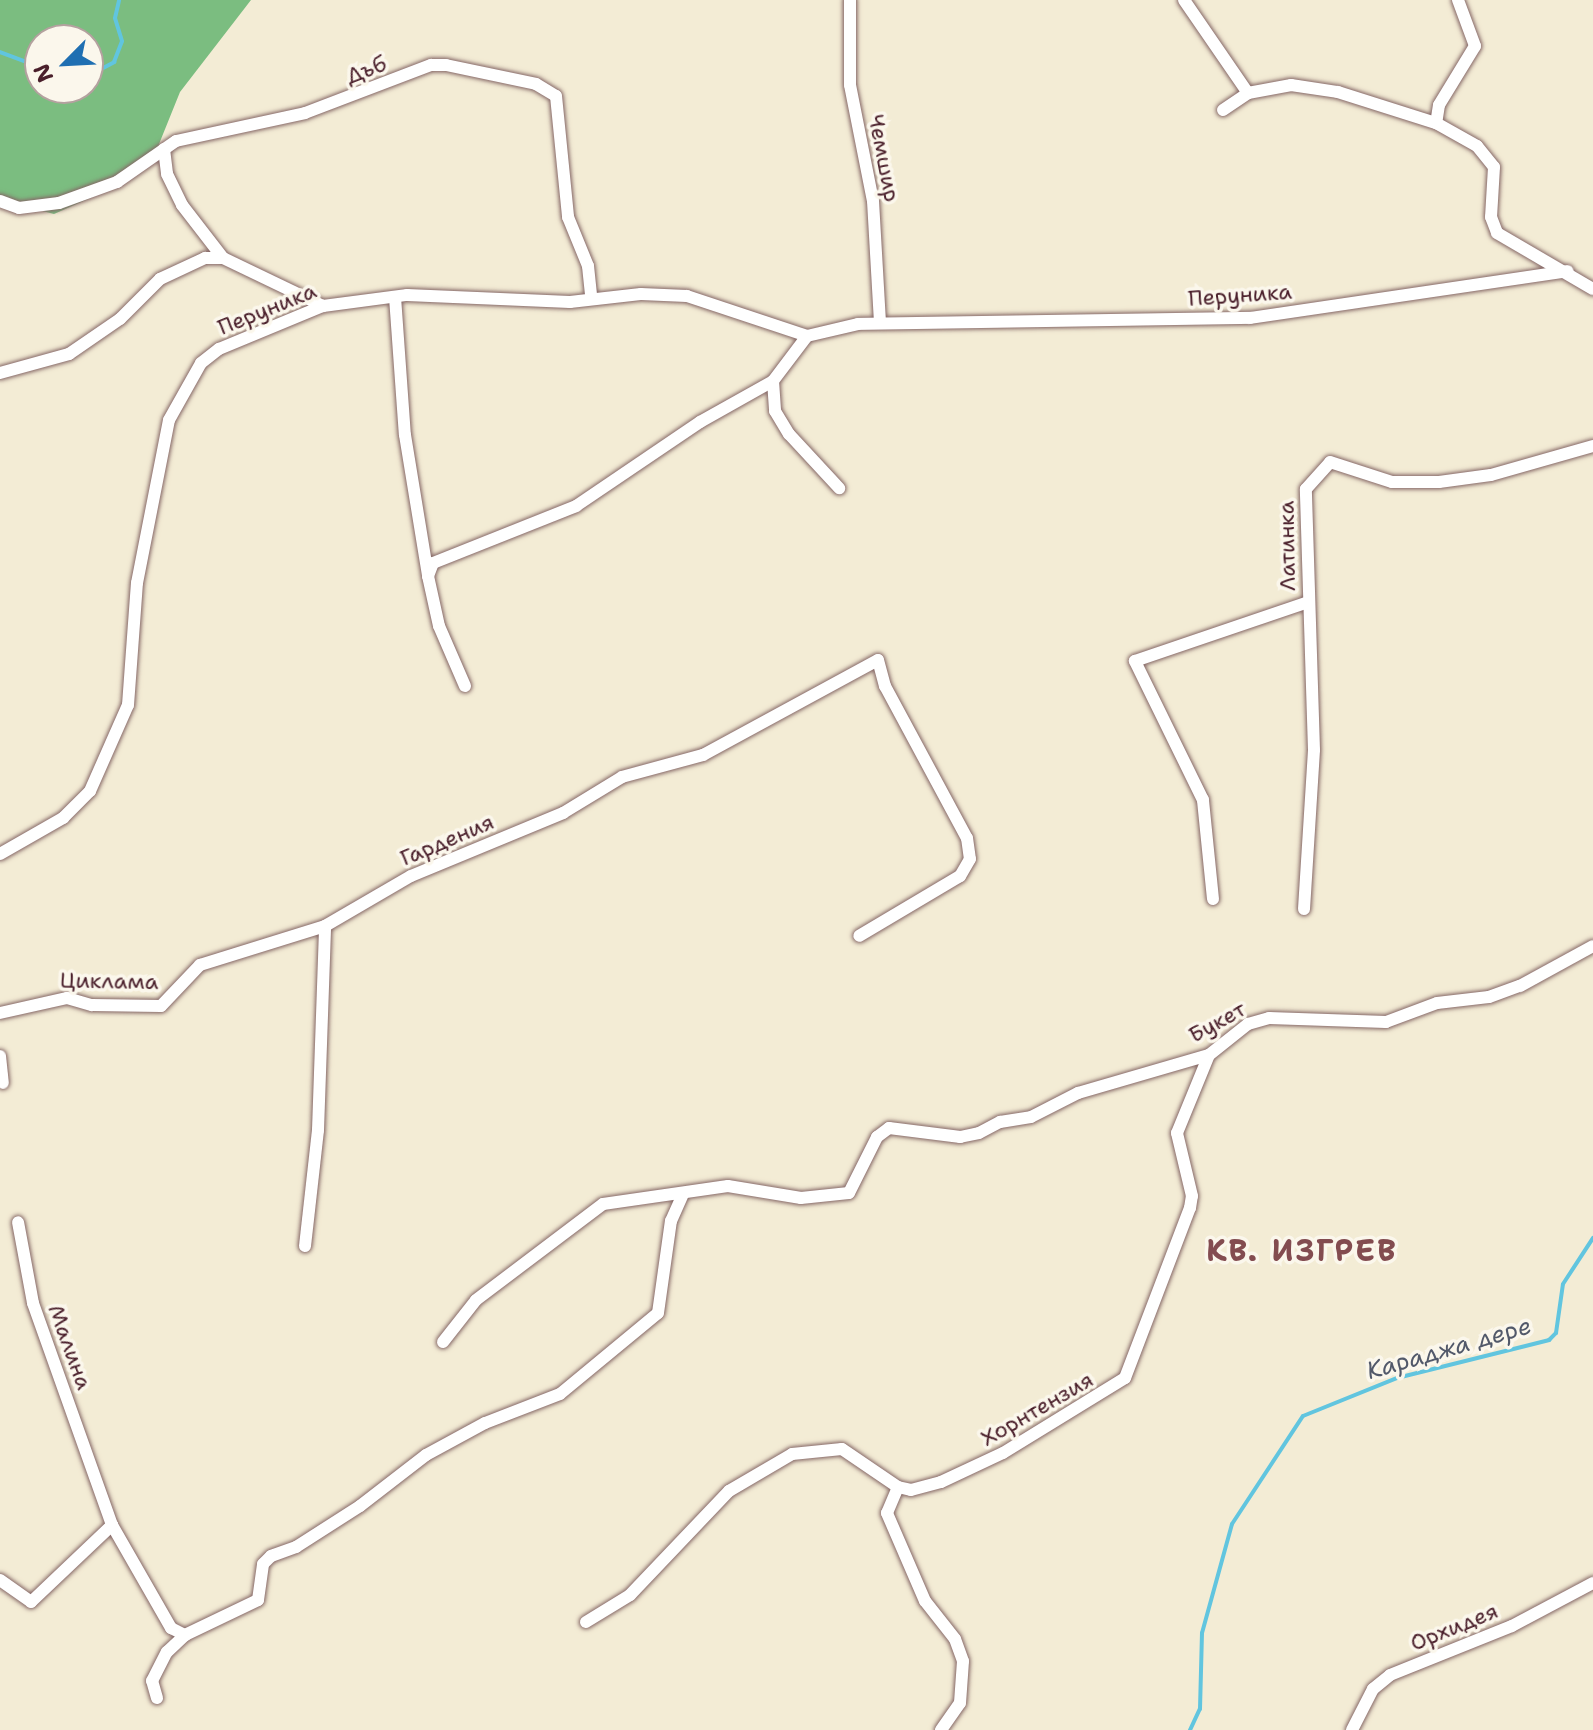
<!DOCTYPE html>
<html>
<head>
<meta charset="utf-8">
<style>
	body { margin:0 }
	#map { position:relative; width:1593px; height:1730px; overflow:hidden; background:#f3ecd5; font-family:"Shantell Sans",sans-serif }
	div>[style] { position:absolute }
	.forest>* { inset:0; background:#7bbd80 }
	.stream>* { height:4px; margin:-2px; padding:0 2px; transform-origin:2px; border-radius:2px; background:#61c5df }
	.roads { filter:drop-shadow(0 0 2px #856766) drop-shadow(0 0 2px #856766) }
	.minor>* { height:12px; margin:-6px; padding:0 6px; transform-origin:6px; border-radius:6px; background:#fff }
	span { translate:-50% -50%; white-space:nowrap; text-align:center; line-height:1.15; -webkit-text-stroke:7px #fbf7ec; paint-order:stroke }
	.street-label { font-size:22px; color:#4a1f2b }
	.water-label { font-size:24px; color:#52596a; font-style:italic }
	.district-label { font-size:30px; color:#834c50; font-weight:700; letter-spacing:2px }
	.north { position:absolute; left:24px; top:24px; width:80px; height:80px; box-sizing:border-box; background:#fbf7ec; border:2px solid #b4a19f; border-radius:50%; rotate:246deg; font-size:22px; font-weight:700; line-height:32px; text-align:center; color:#4a1f2b }
	.north::after { content:''; display:block; margin:auto; width:28px; height:36px; background:#1f6fb2; clip-path:polygon(50% 0,100% 100%,50% 72%,0 100%) }
</style>
</head>
<body>
<div id="map">
	<div class="forest">
		<i style="clip-path:polygon(evenodd,0 0,251px 0,180px 92px,155px 154px,120px 185px,54px 214px,0 200px,0 0,40px 40px,88px 40px,88px 88px,40px 88px,40px 40px)"></i>
	</div>
	<div class="stream">
		<i style="left:0;top:52px;width:43px;rotate:20.6deg"></i>
		<i style="left:88px;top:76px;width:30px;rotate:-28deg"></i>
		<i style="left:114px;top:62px;width:22px;rotate:-69deg"></i>
		<i style="left:122px;top:41px;width:24px;rotate:-107deg"></i>
		<i style="left:115px;top:18px;width:18px;rotate:-77deg"></i>
		<i style="left:1190px;top:1730px;width:23px;rotate:-65deg"></i>
		<i style="left:1200px;top:1709px;width:76px;rotate:-88.5deg"></i>
		<i style="left:1202px;top:1633px;width:113px;rotate:-74.6deg"></i>
		<i style="left:1232px;top:1524px;width:129px;rotate:-56.7deg"></i>
		<i style="left:1303px;top:1416px;width:101px;rotate:-22deg"></i>
		<i style="left:1397px;top:1378px;width:157px;rotate:-14deg"></i>
		<i style="left:1549px;top:1340px;width:10px;rotate:-45deg"></i>
		<i style="left:1556px;top:1333px;width:49px;rotate:-81.9deg"></i>
		<i style="left:1563px;top:1284px;width:55px;rotate:-56.9deg"></i>
	</div>
	<div class="roads">
		<div class="minor">
			<i style="left:850px;top:0;width:85px;rotate:90deg"></i>
			<i style="left:850px;top:85px;width:118px;rotate:78.8deg"></i>
			<i style="left:873px;top:201px;width:122px;rotate:86.7deg"></i>
			<i style="left:1184px;top:0;width:113px;rotate:55.5deg"></i>
			<i style="left:1458px;top:0;width:49px;rotate:69.7deg"></i>
			<i style="left:1475px;top:46px;width:69px;rotate:121.4deg"></i>
			<i style="left:1439px;top:105px;width:18px;rotate:99deg"></i>
			<i style="left:1436px;top:123px;width:47px;rotate:29.3deg"></i>
			<i style="left:1477px;top:146px;width:27px;rotate:51deg"></i>
			<i style="left:1494px;top:167px;width:50px;rotate:93.4deg"></i>
			<i style="left:1491px;top:217px;width:17px;rotate:69deg"></i>
			<i style="left:1497px;top:233px;width:111px;rotate:30.3deg"></i>
			<i style="left:1223px;top:110px;width:30px;rotate:-34deg"></i>
			<i style="left:1248px;top:93px;width:44px;rotate:-10.5deg"></i>
			<i style="left:1291px;top:85px;width:48px;rotate:8.5deg"></i>
			<i style="left:1338px;top:92px;width:103px;rotate:17.6deg"></i>
			<i style="left:164px;top:149px;width:25px;rotate:83deg"></i>
			<i style="left:167px;top:174px;width:34px;rotate:64deg"></i>
			<i style="left:182px;top:205px;width:67px;rotate:52.3deg"></i>
			<i style="left:223px;top:258px;width:111px;rotate:25.6deg"></i>
			<i style="left:0;top:201px;width:20px;rotate:20deg"></i>
			<i style="left:19px;top:208px;width:40px;rotate:-7.1deg"></i>
			<i style="left:59px;top:203px;width:62px;rotate:-19.9deg"></i>
			<i style="left:117px;top:182px;width:72px;rotate:-34.8deg"></i>
			<i style="left:176px;top:141px;width:132px;rotate:-12.2deg"></i>
			<i style="left:305px;top:113px;width:135px;rotate:-20.9deg"></i>
			<i style="left:431px;top:65px;width:15px"></i>
			<i style="left:446px;top:65px;width:92px;rotate:11.9deg"></i>
			<i style="left:536px;top:84px;width:23px;rotate:31deg"></i>
			<i style="left:556px;top:96px;width:122px;rotate:84.3deg"></i>
			<i style="left:568px;top:217px;width:53px;rotate:67.8deg"></i>
			<i style="left:588px;top:266px;width:31px;rotate:84deg"></i>
			<i style="left:395px;top:297px;width:138px;rotate:85.9deg"></i>
			<i style="left:405px;top:435px;width:143px;rotate:80.7deg"></i>
			<i style="left:0;top:373px;width:72px;rotate:-15.4deg"></i>
			<i style="left:69px;top:354px;width:62px;rotate:-34.5deg"></i>
			<i style="left:120px;top:319px;width:57px;rotate:-45deg"></i>
			<i style="left:160px;top:279px;width:50px;rotate:-25deg"></i>
			<i style="left:205px;top:258px;width:18px"></i>
			<i style="left:773px;top:381px;width:30px;rotate:86deg"></i>
			<i style="left:775px;top:411px;width:27px;rotate:59deg"></i>
			<i style="left:789px;top:434px;width:74px;rotate:47.2deg"></i>
			<i style="left:465px;top:686px;width:65px;rotate:-113.4deg"></i>
			<i style="left:439px;top:626px;width:51px;rotate:-102.4deg"></i>
			<i style="left:428px;top:576px;width:14px;rotate:-69deg"></i>
			<i style="left:433px;top:563px;width:154px;rotate:-21.7deg"></i>
			<i style="left:576px;top:506px;width:150px;rotate:-34.1deg"></i>
			<i style="left:700px;top:422px;width:84px;rotate:-29.3deg"></i>
			<i style="left:773px;top:381px;width:56px;rotate:-52.9deg"></i>
			<i style="left:807px;top:336px;width:52px;rotate:-13.2deg"></i>
			<i style="left:858px;top:324px;width:392px;rotate:-0.9deg"></i>
			<i style="left:1250px;top:318px;width:321px;rotate:-8.4deg"></i>
			<i style="left:0;top:854px;width:73px;rotate:-29.7deg"></i>
			<i style="left:63px;top:818px;width:38px;rotate:-45deg"></i>
			<i style="left:90px;top:791px;width:94px;rotate:-66.2deg"></i>
			<i style="left:128px;top:705px;width:122px;rotate:-85.8deg"></i>
			<i style="left:137px;top:583px;width:166px;rotate:-78.9deg"></i>
			<i style="left:169px;top:420px;width:65px;rotate:-60.7deg"></i>
			<i style="left:201px;top:363px;width:23px;rotate:-38deg"></i>
			<i style="left:219px;top:349px;width:113px;rotate:-22.5deg"></i>
			<i style="left:323px;top:306px;width:85px;rotate:-7.5deg"></i>
			<i style="left:407px;top:295px;width:163px;rotate:2.5deg"></i>
			<i style="left:570px;top:302px;width:71px;rotate:-6.4deg"></i>
			<i style="left:641px;top:294px;width:46px;rotate:2.5deg"></i>
			<i style="left:687px;top:296px;width:126px;rotate:18.4deg"></i>
			<i style="left:1213px;top:899px;width:100px;rotate:-95.8deg"></i>
			<i style="left:1203px;top:800px;width:155px;rotate:-116.1deg"></i>
			<i style="left:1135px;top:661px;width:183px;rotate:-18.8deg"></i>
			<i style="left:1304px;top:909px;width:159px;rotate:-86.4deg"></i>
			<i style="left:1314px;top:750px;width:261px;rotate:-91.8deg"></i>
			<i style="left:1306px;top:489px;width:36px;rotate:-48deg"></i>
			<i style="left:1330px;top:462px;width:65px;rotate:17.9deg"></i>
			<i style="left:1392px;top:482px;width:47px"></i>
			<i style="left:1439px;top:482px;width:52px;rotate:-7.7deg"></i>
			<i style="left:1491px;top:475px;width:106px;rotate:-15.9deg"></i>
			<i style="left:0;top:1013px;width:69px;rotate:-12.6deg"></i>
			<i style="left:67px;top:998px;width:26px;rotate:16deg"></i>
			<i style="left:92px;top:1005px;width:69px;rotate:0.8deg"></i>
			<i style="left:161px;top:1006px;width:57px;rotate:-46.4deg"></i>
			<i style="left:200px;top:965px;width:131px;rotate:-17.3deg"></i>
			<i style="left:0;top:1056px;width:27px;rotate:84deg"></i>
			<i style="left:305px;top:1246px;width:117px;rotate:-83.6deg"></i>
			<i style="left:318px;top:1130px;width:204px;rotate:-88deg"></i>
			<i style="left:325px;top:926px;width:99px;rotate:-30.2deg"></i>
			<i style="left:411px;top:876px;width:165px;rotate:-22.5deg"></i>
			<i style="left:563px;top:813px;width:69px;rotate:-31.4deg"></i>
			<i style="left:622px;top:777px;width:84px;rotate:-15.2deg"></i>
			<i style="left:703px;top:755px;width:199px;rotate:-28.5deg"></i>
			<i style="left:878px;top:660px;width:27px;rotate:75deg"></i>
			<i style="left:885px;top:686px;width:173px;rotate:61.7deg"></i>
			<i style="left:967px;top:838px;width:21px;rotate:82deg"></i>
			<i style="left:970px;top:859px;width:20px;rotate:120deg"></i>
			<i style="left:960px;top:876px;width:117px;rotate:149.3deg"></i>
			<i style="left:443px;top:1342px;width:53px;rotate:-51.8deg"></i>
			<i style="left:476px;top:1300px;width:159px;rotate:-37.1deg"></i>
			<i style="left:603px;top:1204px;width:126px;rotate:-8.2deg"></i>
			<i style="left:728px;top:1186px;width:74px;rotate:9.3deg"></i>
			<i style="left:801px;top:1198px;width:48px;rotate:-5.9deg"></i>
			<i style="left:849px;top:1193px;width:63px;rotate:-63.4deg"></i>
			<i style="left:877px;top:1137px;width:15px;rotate:-37deg"></i>
			<i style="left:889px;top:1128px;width:72px;rotate:7.2deg"></i>
			<i style="left:960px;top:1137px;width:19px;rotate:-12deg"></i>
			<i style="left:979px;top:1133px;width:24px;rotate:-28deg"></i>
			<i style="left:1000px;top:1122px;width:31px;rotate:-9deg"></i>
			<i style="left:1031px;top:1117px;width:53px;rotate:-27.1deg"></i>
			<i style="left:1078px;top:1093px;width:136px;rotate:-16.2deg"></i>
			<i style="left:1209px;top:1055px;width:50px;rotate:-38.5deg"></i>
			<i style="left:1248px;top:1024px;width:22px;rotate:-16deg"></i>
			<i style="left:1269px;top:1018px;width:117px;rotate:2deg"></i>
			<i style="left:1386px;top:1022px;width:54px;rotate:-20.4deg"></i>
			<i style="left:1437px;top:1003px;width:52px;rotate:-6.6deg"></i>
			<i style="left:1489px;top:997px;width:33px;rotate:-20deg"></i>
			<i style="left:1520px;top:986px;width:83px;rotate:-28.7deg"></i>
			<i style="left:112px;top:1525px;width:119px;rotate:60.2deg"></i>
			<i style="left:171px;top:1628px;width:16px;rotate:27deg"></i>
			<i style="left:0;top:1580px;width:38px;rotate:35deg"></i>
			<i style="left:31px;top:1602px;width:112px;rotate:-43.5deg"></i>
			<i style="left:112px;top:1525px;width:236px;rotate:-109.6deg"></i>
			<i style="left:33px;top:1303px;width:82px;rotate:-100.5deg"></i>
			<i style="left:586px;top:1622px;width:52px;rotate:-31.5deg"></i>
			<i style="left:630px;top:1595px;width:144px;rotate:-46.4deg"></i>
			<i style="left:729px;top:1491px;width:73px;rotate:-30.4deg"></i>
			<i style="left:792px;top:1454px;width:50px;rotate:-5.7deg"></i>
			<i style="left:842px;top:1449px;width:68px;rotate:34.2deg"></i>
			<i style="left:157px;top:1698px;width:18px;rotate:-106deg"></i>
			<i style="left:152px;top:1681px;width:33px;rotate:-63deg"></i>
			<i style="left:167px;top:1652px;width:25px;rotate:-43deg"></i>
			<i style="left:185px;top:1635px;width:81px;rotate:-25.6deg"></i>
			<i style="left:258px;top:1600px;width:36px;rotate:-82deg"></i>
			<i style="left:263px;top:1564px;width:11px;rotate:-45deg"></i>
			<i style="left:271px;top:1556px;width:27px;rotate:-20deg"></i>
			<i style="left:296px;top:1547px;width:76px;rotate:-32.6deg"></i>
			<i style="left:360px;top:1506px;width:83px;rotate:-37.7deg"></i>
			<i style="left:426px;top:1455px;width:67px;rotate:-28.5deg"></i>
			<i style="left:485px;top:1423px;width:80px;rotate:-21.1deg"></i>
			<i style="left:560px;top:1394px;width:127px;rotate:-39.6deg"></i>
			<i style="left:658px;top:1313px;width:93px;rotate:-82deg"></i>
			<i style="left:671px;top:1221px;width:30px;rotate:-66deg"></i>
			<i style="left:941px;top:1730px;width:33px;rotate:-55deg"></i>
			<i style="left:960px;top:1703px;width:42px;rotate:-85.9deg"></i>
			<i style="left:963px;top:1661px;width:23px;rotate:-110deg"></i>
			<i style="left:955px;top:1639px;width:48px;rotate:-128.3deg"></i>
			<i style="left:925px;top:1601px;width:96px;rotate:-113.4deg"></i>
			<i style="left:887px;top:1513px;width:28px;rotate:-67deg"></i>
			<i style="left:898px;top:1487px;width:13px;rotate:13deg"></i>
			<i style="left:911px;top:1490px;width:31px;rotate:-15deg"></i>
			<i style="left:941px;top:1482px;width:68px;rotate:-25.1deg"></i>
			<i style="left:1003px;top:1453px;width:143px;rotate:-31.6deg"></i>
			<i style="left:1125px;top:1378px;width:182px;rotate:-69.1deg"></i>
			<i style="left:1190px;top:1208px;width:12px;rotate:-81deg"></i>
			<i style="left:1192px;top:1196px;width:65px;rotate:-103.4deg"></i>
			<i style="left:1177px;top:1133px;width:84px;rotate:-67.7deg"></i>
			<i style="left:1352px;top:1730px;width:46px;rotate:-62.9deg"></i>
			<i style="left:1373px;top:1689px;width:22px;rotate:-39deg"></i>
			<i style="left:1390px;top:1675px;width:131px;rotate:-21.9deg"></i>
			<i style="left:1512px;top:1626px;width:92px;rotate:-28deg"></i>
		</div>
	</div>
	<div class="street-label">
		<span style="left:366px;top:70px;rotate:-21deg">Дъб</span>
		<span style="left:884px;top:158px;rotate:79deg">Чемшир</span>
		<span style="left:1240px;top:295px;rotate:-4deg">Перуника</span>
		<span style="left:267px;top:309px;rotate:-22deg">Перуника</span>
		<span style="left:1287px;top:546px;rotate:-91deg">Латинка</span>
		<span style="left:447px;top:840px;rotate:-23deg">Гардения</span>
		<span style="left:109px;top:981px;rotate:1deg">Циклама</span>
		<span style="left:1217px;top:1022px;rotate:-29deg">Букет</span>
		<span style="left:70px;top:1347px;rotate:70deg">Малина</span>
		<span style="left:1037px;top:1409px;rotate:-30deg">Хорнтензия</span>
		<span style="left:1454px;top:1627px;rotate:-22deg">Орхидея</span>
	</div>
	<div class="water-label">
		<span style="left:1449px;top:1349px;rotate:-16deg">Караджа дере</span>
	</div>
	<div class="district-label">
		<span style="left:1302px;top:1251px">КВ. ИЗГРЕВ</span>
	</div>
	<div class="north">N</div>
</div>
</body>
</html>
